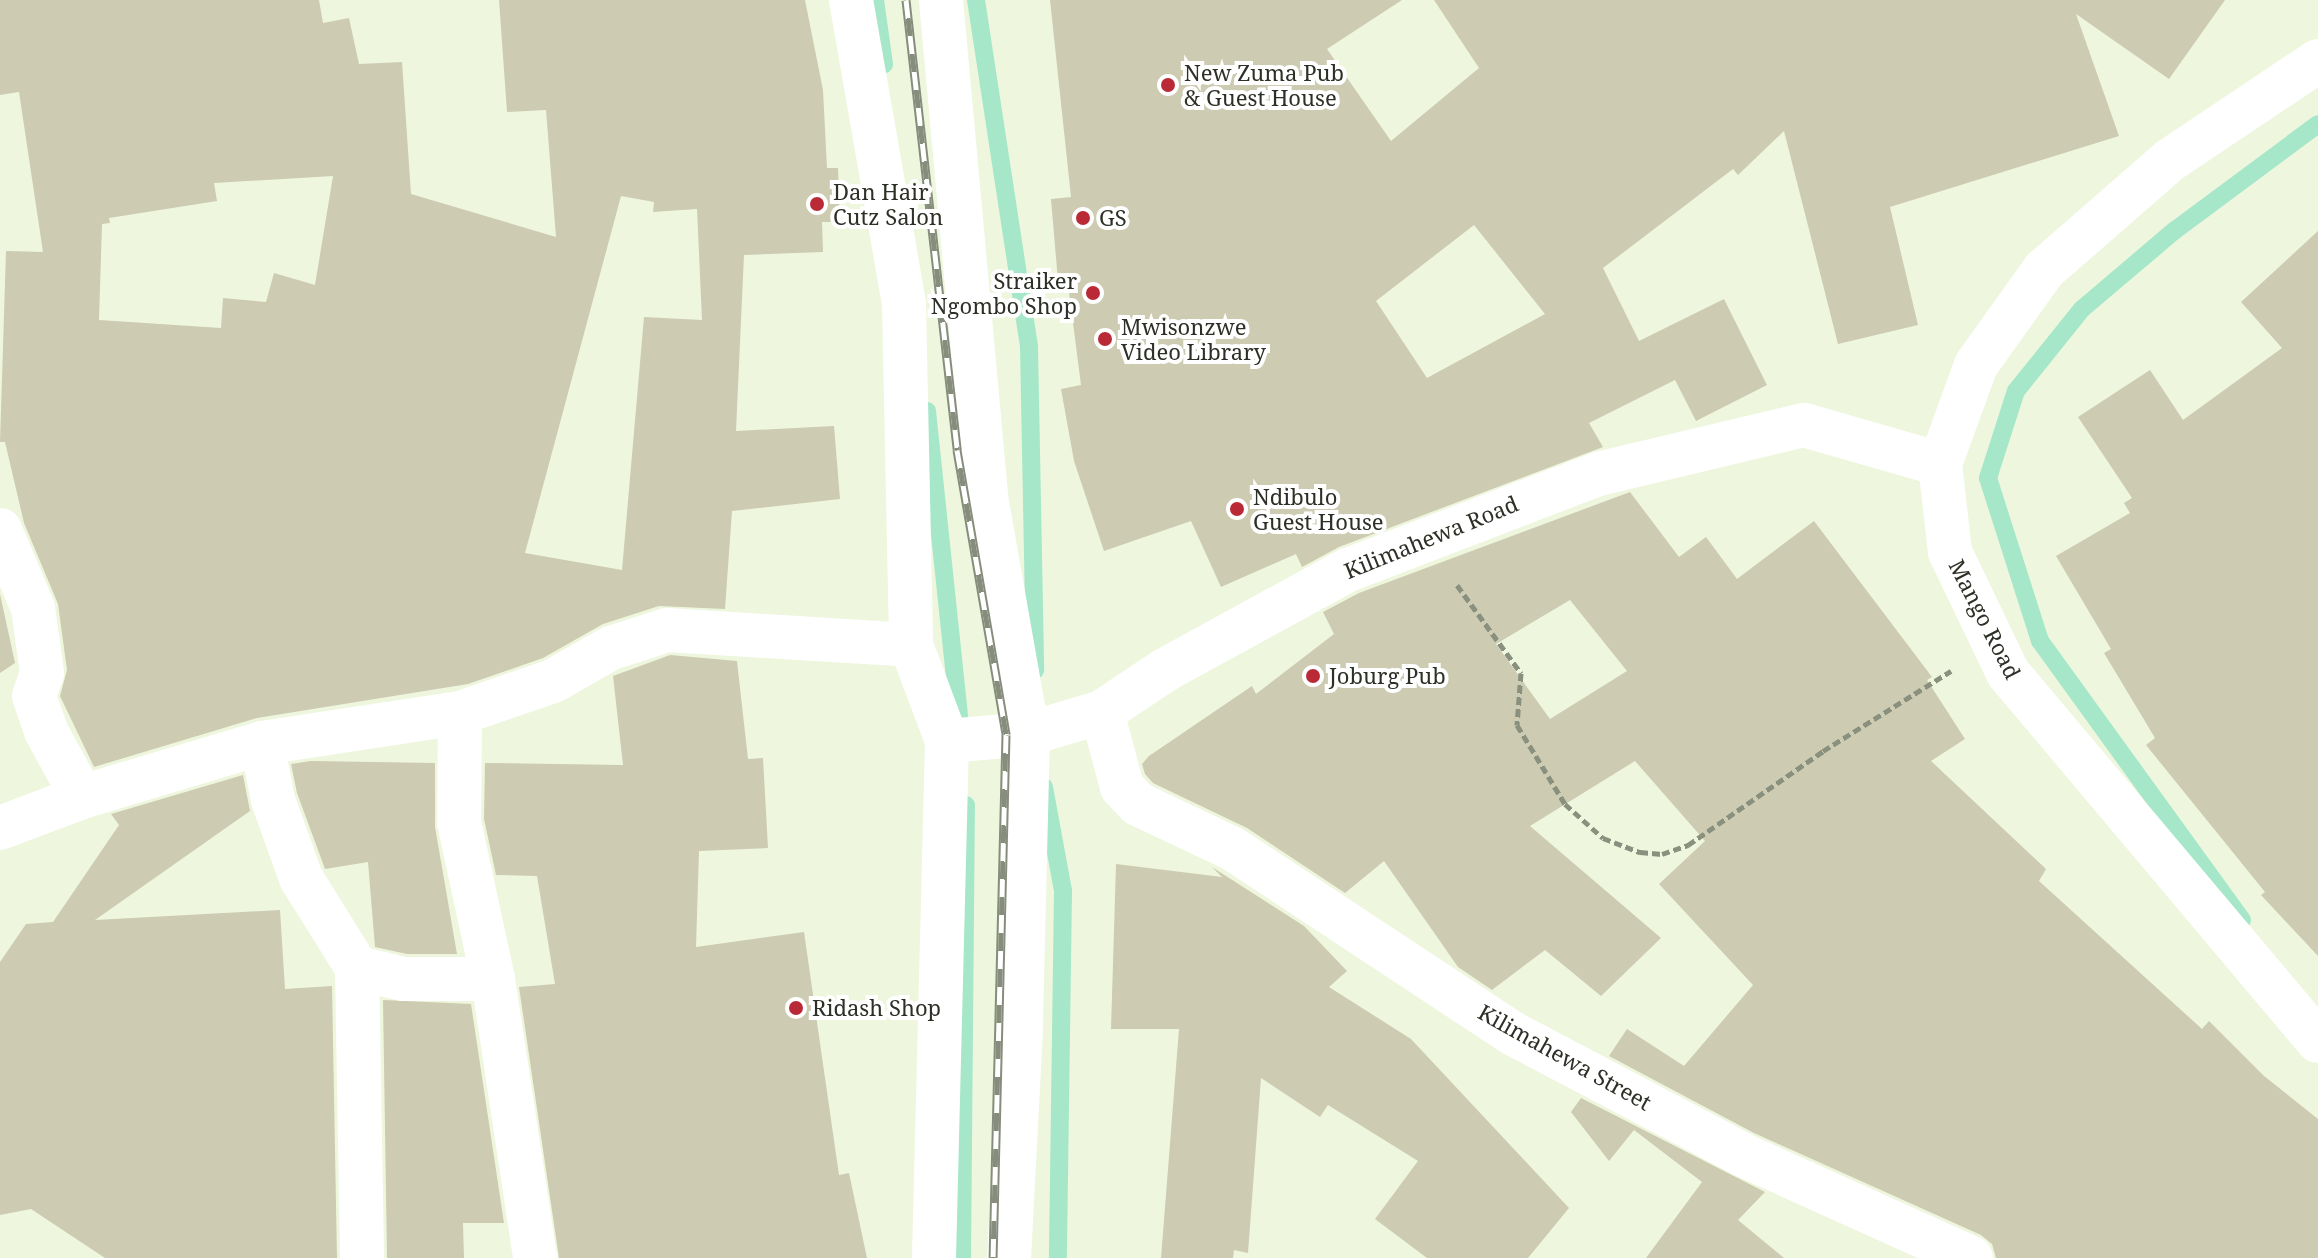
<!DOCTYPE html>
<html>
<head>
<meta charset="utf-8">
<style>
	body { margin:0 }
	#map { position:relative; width:2318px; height:1258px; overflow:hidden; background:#eef7de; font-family:"Noto Serif",serif }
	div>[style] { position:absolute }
	.stream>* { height:18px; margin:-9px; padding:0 9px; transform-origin:9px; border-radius:9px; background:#a6e7c9 }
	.building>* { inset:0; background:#cdcbb1 }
	.path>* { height:5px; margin-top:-2.5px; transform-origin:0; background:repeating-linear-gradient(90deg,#89907e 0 8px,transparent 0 12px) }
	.street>* { height:44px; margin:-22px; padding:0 22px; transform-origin:22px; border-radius:22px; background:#fff }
	.secondary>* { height:44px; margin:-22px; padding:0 22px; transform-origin:22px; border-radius:22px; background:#fff }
	.rail>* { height:9px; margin-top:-4.5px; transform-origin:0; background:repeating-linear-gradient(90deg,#fff 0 18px,#878d7c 0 36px); box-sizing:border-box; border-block:2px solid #878d7c }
	.dots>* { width:22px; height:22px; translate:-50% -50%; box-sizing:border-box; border:4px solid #fff; border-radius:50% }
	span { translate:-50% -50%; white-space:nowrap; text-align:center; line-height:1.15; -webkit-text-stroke:8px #fff; paint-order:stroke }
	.poi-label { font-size:22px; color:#2c3026 }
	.left { translate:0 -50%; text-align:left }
	.right { translate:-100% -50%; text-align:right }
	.street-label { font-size:22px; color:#2c3026 }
</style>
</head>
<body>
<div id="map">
	<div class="stream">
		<i style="left:875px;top:0;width:65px;rotate:82deg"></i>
		<i style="left:976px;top:0;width:351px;rotate:81.3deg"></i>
		<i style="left:1029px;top:347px;width:323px;rotate:88.9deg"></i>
		<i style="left:927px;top:411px;width:323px;rotate:84deg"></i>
		<i style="left:1044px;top:787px;width:106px;rotate:79.6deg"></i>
		<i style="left:1063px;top:891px;width:367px;rotate:90.8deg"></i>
		<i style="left:2242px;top:920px;width:344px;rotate:-125.9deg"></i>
		<i style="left:2040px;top:641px;width:171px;rotate:-107.7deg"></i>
		<i style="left:1988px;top:478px;width:91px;rotate:-72.2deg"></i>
		<i style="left:2016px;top:391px;width:105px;rotate:-51.2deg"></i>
		<i style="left:2082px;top:309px;width:121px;rotate:-40.3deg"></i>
		<i style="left:2174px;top:231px;width:179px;rotate:-36.6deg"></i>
		<i style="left:962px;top:1258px;width:453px;rotate:-89.5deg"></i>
	</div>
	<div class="building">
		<i style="clip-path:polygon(evenodd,0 0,319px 0,323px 23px,349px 18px,359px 64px,402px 62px,411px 194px,556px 237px,546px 110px,507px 112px,499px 0,805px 0,823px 90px,827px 168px,838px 168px,840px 222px,822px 222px,823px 252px,744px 255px,736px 431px,834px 426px,840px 499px,732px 511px,725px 609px,659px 606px,603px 624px,543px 658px,468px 684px,257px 718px,94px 767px,60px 696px,67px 670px,58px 604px,24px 523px,5px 442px,0 442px,6px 251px,43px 252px,19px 92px,0 95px,0 0,333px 176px,315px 285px,274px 273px,266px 302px,223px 298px,221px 328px,99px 320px,102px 224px,110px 223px,109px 218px,217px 201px,214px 183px,333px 176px,0 0,621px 196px,654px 202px,653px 212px,697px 209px,702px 320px,644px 317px,622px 570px,525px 553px,621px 196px)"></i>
		<i style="clip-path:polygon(evenodd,1050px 0,1402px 0,1327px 49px,1391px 141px,1479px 68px,1434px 0,2225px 0,2169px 79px,2076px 14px,2119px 136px,1890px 207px,1918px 325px,1838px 344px,1784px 131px,1738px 175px,1733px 169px,1603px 268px,1639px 341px,1724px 299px,1767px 385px,1696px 421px,1675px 380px,1589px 423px,1603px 447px,1339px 547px,1302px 567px,1296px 554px,1221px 587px,1191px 521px,1104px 551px,1074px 461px,1061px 389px,1081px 385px,1069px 292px,1059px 293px,1051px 199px,1071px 197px,1050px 0,1474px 225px,1545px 314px,1427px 378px,1376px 301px,1474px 225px)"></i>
		<i style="clip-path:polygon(2318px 231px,2318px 956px,2261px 895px,2265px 892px,2146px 745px,2155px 738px,2104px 653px,2111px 649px,2056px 556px,2130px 513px,2124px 503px,2132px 498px,2078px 417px,2150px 370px,2183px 420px,2282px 348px,2241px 302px)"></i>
		<i style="clip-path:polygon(evenodd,1630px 492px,1679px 557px,1706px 537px,1737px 579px,1814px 521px,1932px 677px,1927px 680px,1965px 739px,1931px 761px,2046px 869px,2039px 881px,2202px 1029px,2209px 1021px,2264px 1076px,2318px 1119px,2318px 1258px,1996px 1258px,1992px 1244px,1981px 1235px,1754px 1133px,1609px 1056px,1627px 1029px,1684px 1066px,1753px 985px,1659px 884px,1705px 841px,1635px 761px,1530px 826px,1661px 938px,1601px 996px,1545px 950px,1492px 990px,1458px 967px,1384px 861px,1345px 893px,1247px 828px,1153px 783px,1145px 774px,1142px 764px,1149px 756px,1252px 686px,1256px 694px,1334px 634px,1323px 612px,1359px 593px,1630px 492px,1570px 600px,1627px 671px,1550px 719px,1496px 644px,1570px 600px)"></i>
		<i style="clip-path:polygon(0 594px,15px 663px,0 673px)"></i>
		<i style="clip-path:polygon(670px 655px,737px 661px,748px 759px,763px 758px,768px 848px,699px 851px,696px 947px,804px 932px,839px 1175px,849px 1173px,867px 1258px,559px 1258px,519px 987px,555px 984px,537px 876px,496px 875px,484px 819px,485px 763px,623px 765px,613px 676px)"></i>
		<i style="clip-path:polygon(311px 761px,435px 763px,435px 827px,457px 954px,407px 954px,375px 947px,368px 862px,325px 869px,297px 793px,291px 764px)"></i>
		<i style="clip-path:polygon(243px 775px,250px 811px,95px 920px,280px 910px,285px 989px,332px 986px,337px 1258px,105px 1258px,31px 1209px,0 1215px,0 962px,26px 924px,53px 922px,119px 825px,111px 814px)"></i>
		<i style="clip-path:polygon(1116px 864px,1222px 877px,1212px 867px,1304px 926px,1347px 971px,1329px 987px,1411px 1039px,1569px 1208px,1528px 1258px,1427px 1258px,1375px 1219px,1418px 1161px,1328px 1105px,1320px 1117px,1261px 1078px,1248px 1253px,1234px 1250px,1233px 1258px,1161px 1258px,1179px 1029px,1111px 1029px)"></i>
		<i style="clip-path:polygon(383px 1000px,471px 1004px,504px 1223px,463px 1223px,464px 1258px,387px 1258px)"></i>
		<i style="clip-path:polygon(1581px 1098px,1765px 1192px,1738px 1220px,1784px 1258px,1646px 1258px,1702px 1182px,1634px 1130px,1609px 1161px,1571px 1112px)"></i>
	</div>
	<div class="path">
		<i style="left:1457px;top:585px;width:109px;rotate:54deg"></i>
		<i style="left:1521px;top:673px;width:52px;rotate:94.4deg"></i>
		<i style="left:1517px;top:725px;width:92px;rotate:58.7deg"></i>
		<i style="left:1565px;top:804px;width:51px;rotate:41.8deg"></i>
		<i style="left:1603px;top:838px;width:40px;rotate:21deg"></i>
		<i style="left:1640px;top:852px;width:22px;rotate:5deg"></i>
		<i style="left:1662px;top:854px;width:28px;rotate:-19deg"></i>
		<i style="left:1688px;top:845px;width:165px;rotate:-34.8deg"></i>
		<i style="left:1823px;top:751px;width:151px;rotate:-32deg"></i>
	</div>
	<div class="street">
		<i style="left:941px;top:0;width:499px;rotate:84.8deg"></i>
		<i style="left:986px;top:497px;width:241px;rotate:80deg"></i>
		<i style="left:1028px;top:734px;width:295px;rotate:91.4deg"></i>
		<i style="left:1021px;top:1029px;width:229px;rotate:93deg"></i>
		<i style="left:0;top:530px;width:85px;rotate:67.1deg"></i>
		<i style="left:33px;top:608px;width:66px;rotate:82.1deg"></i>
		<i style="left:42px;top:673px;width:24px;rotate:109deg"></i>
		<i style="left:34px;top:696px;width:37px;rotate:71deg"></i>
		<i style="left:46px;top:731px;width:75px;rotate:61.4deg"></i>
		<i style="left:1102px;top:712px;width:78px;rotate:75.1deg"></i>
		<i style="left:1122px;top:787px;width:23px;rotate:47deg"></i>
		<i style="left:1138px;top:804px;width:105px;rotate:25.3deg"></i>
		<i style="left:1233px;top:849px;width:334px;rotate:33.4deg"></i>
		<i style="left:1512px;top:1033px;width:261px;rotate:27.8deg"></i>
		<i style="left:1743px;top:1155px;width:250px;rotate:24.3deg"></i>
		<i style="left:460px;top:713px;width:109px;rotate:90.5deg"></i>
		<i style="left:459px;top:822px;width:161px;rotate:77.8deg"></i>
		<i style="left:493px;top:979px;width:282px;rotate:81.4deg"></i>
		<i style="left:262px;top:743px;width:58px;rotate:79.1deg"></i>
		<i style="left:273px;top:800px;width:83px;rotate:70.3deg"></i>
		<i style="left:301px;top:878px;width:106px;rotate:58.1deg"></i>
		<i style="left:357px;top:968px;width:290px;rotate:89deg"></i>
		<i style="left:0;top:828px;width:88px;rotate:-20.7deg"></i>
		<i style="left:82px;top:797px;width:188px;rotate:-16.7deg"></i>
		<i style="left:262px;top:743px;width:200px;rotate:-8.6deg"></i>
		<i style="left:460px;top:713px;width:98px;rotate:-19deg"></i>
		<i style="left:553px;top:681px;width:67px;rotate:-29.6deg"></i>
		<i style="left:611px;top:648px;width:59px;rotate:-17.8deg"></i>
		<i style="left:667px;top:630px;width:244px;rotate:3.5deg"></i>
		<i style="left:357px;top:968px;width:48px;rotate:13.2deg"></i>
		<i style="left:404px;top:979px;width:89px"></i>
		<i style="left:934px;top:1258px;width:517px;rotate:-88.56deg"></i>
	</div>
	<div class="secondary">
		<i style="left:851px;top:0;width:309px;rotate:80.1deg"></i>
		<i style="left:904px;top:304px;width:341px;rotate:88.8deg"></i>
		<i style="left:911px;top:645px;width:103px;rotate:69.4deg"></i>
		<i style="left:947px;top:741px;width:81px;rotate:-4.9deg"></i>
		<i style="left:1028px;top:734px;width:77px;rotate:-16.6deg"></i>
		<i style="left:1102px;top:712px;width:76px;rotate:-33.7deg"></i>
		<i style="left:1165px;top:670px;width:209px;rotate:-28.7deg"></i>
		<i style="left:1348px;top:570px;width:268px;rotate:-21deg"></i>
		<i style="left:1598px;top:474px;width:212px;rotate:-13.4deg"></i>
		<i style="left:1804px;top:425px;width:141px;rotate:16deg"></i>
		<i style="left:2318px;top:61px;width:178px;rotate:146.2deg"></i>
		<i style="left:2170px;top:160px;width:167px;rotate:138.9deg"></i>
		<i style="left:2044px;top:270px;width:117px;rotate:125.6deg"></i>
		<i style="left:1976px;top:365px;width:105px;rotate:110deg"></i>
		<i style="left:1940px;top:464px;width:89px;rotate:83.5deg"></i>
		<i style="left:1950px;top:552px;width:134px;rotate:64.4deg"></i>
		<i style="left:2008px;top:673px;width:481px;rotate:49.9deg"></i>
	</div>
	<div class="rail">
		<i style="left:906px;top:0;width:453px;rotate:83.5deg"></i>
		<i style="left:957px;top:450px;width:289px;rotate:80.2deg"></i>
		<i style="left:1006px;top:735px;width:523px;rotate:91.42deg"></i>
	</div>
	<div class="dots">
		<i style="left:1168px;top:85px;background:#ba2a36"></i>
		<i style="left:817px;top:204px;background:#ba2a36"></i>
		<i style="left:1083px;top:218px;background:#ba2a36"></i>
		<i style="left:1093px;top:293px;background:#ba2a36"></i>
		<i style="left:1105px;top:339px;background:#ba2a36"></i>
		<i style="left:1237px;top:509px;background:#ba2a36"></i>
		<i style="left:1313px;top:676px;background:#ba2a36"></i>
		<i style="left:796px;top:1008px;background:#ba2a36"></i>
	</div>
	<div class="poi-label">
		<span class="left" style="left:1184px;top:85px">New Zuma Pub<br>&amp; Guest House</span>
		<span class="left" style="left:833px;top:204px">Dan Hair<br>Cutz Salon</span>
		<span class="left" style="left:1099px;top:218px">GS</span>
		<span class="right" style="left:1077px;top:293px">Straiker<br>Ngombo Shop</span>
		<span class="left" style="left:1121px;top:339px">Mwisonzwe<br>Video Library</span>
		<span class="left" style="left:1253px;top:509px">Ndibulo<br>Guest House</span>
		<span class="left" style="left:1329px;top:676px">Joburg Pub</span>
		<span class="left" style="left:812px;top:1008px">Ridash Shop</span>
	</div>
	<div class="street-label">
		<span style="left:1431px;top:537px;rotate:-22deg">Kilimahewa Road</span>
		<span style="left:1985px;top:619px;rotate:63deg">Mango Road</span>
		<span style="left:1565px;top:1057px;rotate:29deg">Kilimahewa Street</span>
	</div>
</div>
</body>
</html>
